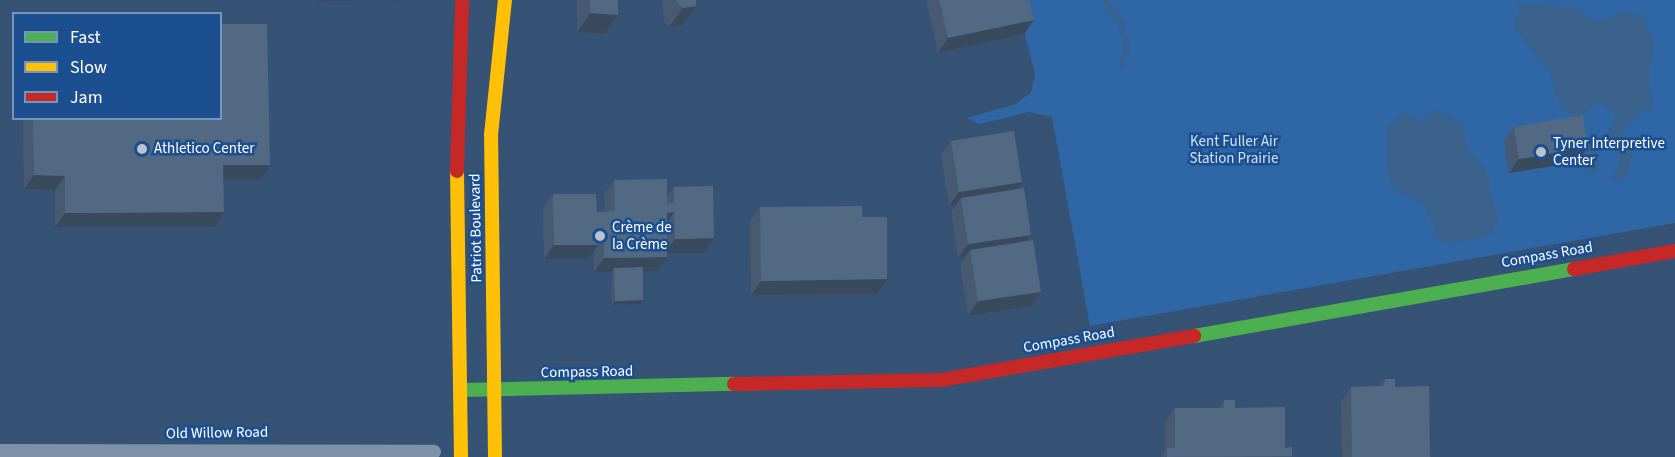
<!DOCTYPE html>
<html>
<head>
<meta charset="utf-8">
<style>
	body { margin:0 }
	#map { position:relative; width:1675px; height:457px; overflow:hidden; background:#365274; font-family:"Source Sans 3",sans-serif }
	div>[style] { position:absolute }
	.green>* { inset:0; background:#2f66a5 }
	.water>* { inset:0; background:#3b618d }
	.stream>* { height:4.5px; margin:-2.25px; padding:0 2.25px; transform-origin:2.25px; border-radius:2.25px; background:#3b618d }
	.street>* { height:14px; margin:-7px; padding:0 7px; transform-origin:7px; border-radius:7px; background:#7d92a8 }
	.fast>* { height:14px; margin:-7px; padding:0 7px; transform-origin:7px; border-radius:7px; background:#4caf50 }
	.slow>* { height:14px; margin:-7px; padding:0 7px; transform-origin:7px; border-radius:7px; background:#ffc107 }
	.jam>* { height:14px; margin:-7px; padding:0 7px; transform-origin:7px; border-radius:7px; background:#c62828 }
	.wall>* { inset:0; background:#475a72 }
	.shaded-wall>* { inset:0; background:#394a5c }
	.building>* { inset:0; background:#526984 }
	.dots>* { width:16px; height:16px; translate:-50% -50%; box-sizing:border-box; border:3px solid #1b4f8f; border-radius:50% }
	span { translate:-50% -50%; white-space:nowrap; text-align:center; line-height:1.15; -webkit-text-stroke:5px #1b4f8f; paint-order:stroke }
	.park-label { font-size:15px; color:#cfe3fa }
	.poi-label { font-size:15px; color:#fff }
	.left { translate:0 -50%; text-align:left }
	.street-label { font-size:15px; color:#fff }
	.legend { position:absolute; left:12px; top:12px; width:210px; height:108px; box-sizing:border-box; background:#1b4f8f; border:2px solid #7695bc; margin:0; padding:8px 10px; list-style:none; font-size:18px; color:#fff }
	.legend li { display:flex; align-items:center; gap:12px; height:30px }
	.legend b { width:30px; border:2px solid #7695bc }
</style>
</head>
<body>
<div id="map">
	<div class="green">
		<i style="clip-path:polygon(1016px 0,1675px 0,1675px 223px,1090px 326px,1052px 117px,1029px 112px,979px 124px,967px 118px,1016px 104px,1031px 92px,1035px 74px)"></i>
	</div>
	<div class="water">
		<i style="clip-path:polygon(1519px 4px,1575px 8px,1598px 22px,1624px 11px,1645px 18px,1654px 45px,1649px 77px,1653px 102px,1650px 111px,1643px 110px,1625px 127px,1623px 135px,1633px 155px,1626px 177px,1612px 180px,1621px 159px,1610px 145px,1598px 152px,1597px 170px,1589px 172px,1580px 164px,1585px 159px,1583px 142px,1607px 135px,1616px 114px,1599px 101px,1577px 119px,1558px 101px,1549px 70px,1514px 27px)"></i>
		<i style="clip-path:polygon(1433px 110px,1462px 123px,1469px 153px,1486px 170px,1498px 219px,1493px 232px,1479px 239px,1447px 242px,1437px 237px,1424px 203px,1394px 190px,1386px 165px,1387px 129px,1403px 113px,1424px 122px)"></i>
	</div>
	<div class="stream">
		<i style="left:1105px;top:0;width:28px;rotate:55deg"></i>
		<i style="left:1121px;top:23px;width:27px;rotate:77deg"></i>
		<i style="left:1127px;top:49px;width:17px;rotate:111deg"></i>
	</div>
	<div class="street">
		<i style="left:0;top:451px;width:434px;rotate:0.1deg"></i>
	</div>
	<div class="fast">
		<i style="left:1194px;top:336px;width:386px;rotate:-10deg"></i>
		<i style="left:461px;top:390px;width:273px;rotate:-1.3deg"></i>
	</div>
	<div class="slow">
		<i style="left:457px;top:171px;width:286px;rotate:89.2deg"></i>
		<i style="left:495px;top:457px;width:322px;rotate:-90.7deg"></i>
		<i style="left:491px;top:135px;width:136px;rotate:-84.1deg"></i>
	</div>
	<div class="jam">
		<i style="left:457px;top:171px;width:171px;rotate:-88.3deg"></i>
		<i style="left:1574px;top:269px;width:103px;rotate:-10.1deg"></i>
		<i style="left:734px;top:384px;width:207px;rotate:-1.1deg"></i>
		<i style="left:941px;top:380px;width:257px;rotate:-9.9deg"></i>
	</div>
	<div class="wall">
		<i style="clip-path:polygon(577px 0,696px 0,696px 6px,683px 25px,669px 27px,664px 21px,662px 0,618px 0,618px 15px,605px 34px,577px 32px)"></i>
		<i style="clip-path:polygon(926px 0,1029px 0,1024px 34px,938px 53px)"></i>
		<i style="clip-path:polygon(23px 118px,220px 118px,260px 180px,223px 180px,224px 212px,214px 227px,55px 227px,55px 190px,24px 189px)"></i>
		<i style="clip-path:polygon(1514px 127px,1578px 162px,1509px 173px,1504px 142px)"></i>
		<i style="clip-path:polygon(951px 141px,1022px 182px,1017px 189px,1031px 235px,1027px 241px,1041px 292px,1031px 306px,968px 316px,960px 264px,965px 257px,958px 258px,951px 212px,956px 205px,949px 206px,941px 155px)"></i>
		<i style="clip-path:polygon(614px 180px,667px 197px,674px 187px,704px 253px,667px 253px,657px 271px,643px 271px,643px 300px,641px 304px,612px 305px,612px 272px,594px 272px,594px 250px,588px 259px,544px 259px,543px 208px,553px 194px,597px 212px,605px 212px,604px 194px)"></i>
		<i style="clip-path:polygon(760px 207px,862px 217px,877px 294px,751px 295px,750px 221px)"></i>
		<i style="clip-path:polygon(1385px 379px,1395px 387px,1430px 457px,1342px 457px,1341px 401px,1351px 387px,1379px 386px)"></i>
		<i style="clip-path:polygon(1224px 400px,1235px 408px,1285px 448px,1292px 456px,1291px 457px,1161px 457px,1165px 451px,1165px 422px,1175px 408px,1219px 408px)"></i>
	</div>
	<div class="shaded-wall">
		<i style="clip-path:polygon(318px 0,408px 0,318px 1px)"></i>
		<i style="clip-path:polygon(696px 6px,683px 25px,669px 27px,683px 8px)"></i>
		<i style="clip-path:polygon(590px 13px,618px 15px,605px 34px,577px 32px)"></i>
		<i style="clip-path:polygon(1034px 20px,1024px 34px,938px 53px,948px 38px)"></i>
		<i style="clip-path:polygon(1588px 147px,1578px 162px,1509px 173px,1519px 159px)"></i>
		<i style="clip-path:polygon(223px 165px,270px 165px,260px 180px,213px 180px)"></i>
		<i style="clip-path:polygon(34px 175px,65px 176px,55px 190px,24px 189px)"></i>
		<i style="clip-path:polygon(1022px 182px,1012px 196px,961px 198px,956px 205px,949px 206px,959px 192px)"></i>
		<i style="clip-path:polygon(224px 212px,214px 227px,55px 227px,65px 213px)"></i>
		<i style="clip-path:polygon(674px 212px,664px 227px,667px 213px)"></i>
		<i style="clip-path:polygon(597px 231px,604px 231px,594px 245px,598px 245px,588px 259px,544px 259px,554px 245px)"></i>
		<i style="clip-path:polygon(1031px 235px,1021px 249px,970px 250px,965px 257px,958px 258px,968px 244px)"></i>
		<i style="clip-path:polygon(714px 238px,704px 253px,665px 253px,675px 239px)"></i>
		<i style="clip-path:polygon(667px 257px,657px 271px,614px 272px,614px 268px,612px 272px,594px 272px,604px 258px)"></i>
		<i style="clip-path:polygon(887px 279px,877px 294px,751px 295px,761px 281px)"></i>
		<i style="clip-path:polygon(1041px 292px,1031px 306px,968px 316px,978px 301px)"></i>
		<i style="clip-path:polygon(643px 300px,641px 304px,612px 305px,615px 301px)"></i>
	</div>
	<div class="building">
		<i style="clip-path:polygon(590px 0,618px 0,618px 15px,590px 13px)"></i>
		<i style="clip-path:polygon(677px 0,696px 0,696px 6px,683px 8px,677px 2px)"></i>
		<i style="clip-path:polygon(939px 0,1029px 0,1034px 20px,948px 38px)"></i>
		<i style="clip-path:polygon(220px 24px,267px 24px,270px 165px,223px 165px,224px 212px,65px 213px,65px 176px,34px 175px,33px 118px,220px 118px)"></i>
		<i style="clip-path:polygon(1583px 115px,1588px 147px,1519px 159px,1514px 127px)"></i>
		<i style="clip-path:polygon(1014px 131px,1022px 182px,959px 192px,951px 141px)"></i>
		<i style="clip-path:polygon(667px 179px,667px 204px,674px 203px,674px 187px,713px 186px,714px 238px,675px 239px,674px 212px,667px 213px,667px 257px,604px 258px,604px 231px,597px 231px,598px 245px,554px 245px,553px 194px,596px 194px,597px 212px,615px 211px,614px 180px)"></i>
		<i style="clip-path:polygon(1024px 188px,1031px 235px,968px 244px,961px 198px)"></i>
		<i style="clip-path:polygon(862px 206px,862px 217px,887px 217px,887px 279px,761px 281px,760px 207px)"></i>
		<i style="clip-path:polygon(1033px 240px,1041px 292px,978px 301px,970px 250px)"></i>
		<i style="clip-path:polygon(643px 267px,643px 300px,615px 301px,614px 268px)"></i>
		<i style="clip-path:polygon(1385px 379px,1395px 379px,1395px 387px,1429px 386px,1430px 457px,1352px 457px,1351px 387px,1384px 386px)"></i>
		<i style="clip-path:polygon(1224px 400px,1235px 400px,1235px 408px,1285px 407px,1285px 448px,1292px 447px,1292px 456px,1167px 457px,1167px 448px,1175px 448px,1175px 408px,1224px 408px)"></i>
	</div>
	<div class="dots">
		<i style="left:142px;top:149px;background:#b9c2ce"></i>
		<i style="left:1541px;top:152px;background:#b9c2ce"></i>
		<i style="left:600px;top:236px;background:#b9c2ce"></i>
	</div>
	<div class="park-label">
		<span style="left:1234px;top:150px">Kent Fuller Air<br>Station Prairie</span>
	</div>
	<div class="poi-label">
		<span class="left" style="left:1553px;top:152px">Tyner Interpretive<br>Center</span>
		<span class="left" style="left:154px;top:149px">Athletico Center</span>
		<span class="left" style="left:612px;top:236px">Crème de<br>la Crème</span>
	</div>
	<div class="street-label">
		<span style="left:476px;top:228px;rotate:-91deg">Patriot Boulevard</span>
		<span style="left:1547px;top:255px;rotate:-10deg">Compass Road</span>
		<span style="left:1069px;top:340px;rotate:-10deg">Compass Road</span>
		<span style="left:587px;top:372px;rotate:-1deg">Compass Road</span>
		<span style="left:217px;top:433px;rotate:-1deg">Old Willow Road</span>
	</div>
	<ul class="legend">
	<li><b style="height:8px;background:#4caf50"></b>Fast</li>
	<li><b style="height:8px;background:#ffc107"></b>Slow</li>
	<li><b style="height:8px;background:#c62828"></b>Jam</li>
	</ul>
</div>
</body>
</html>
